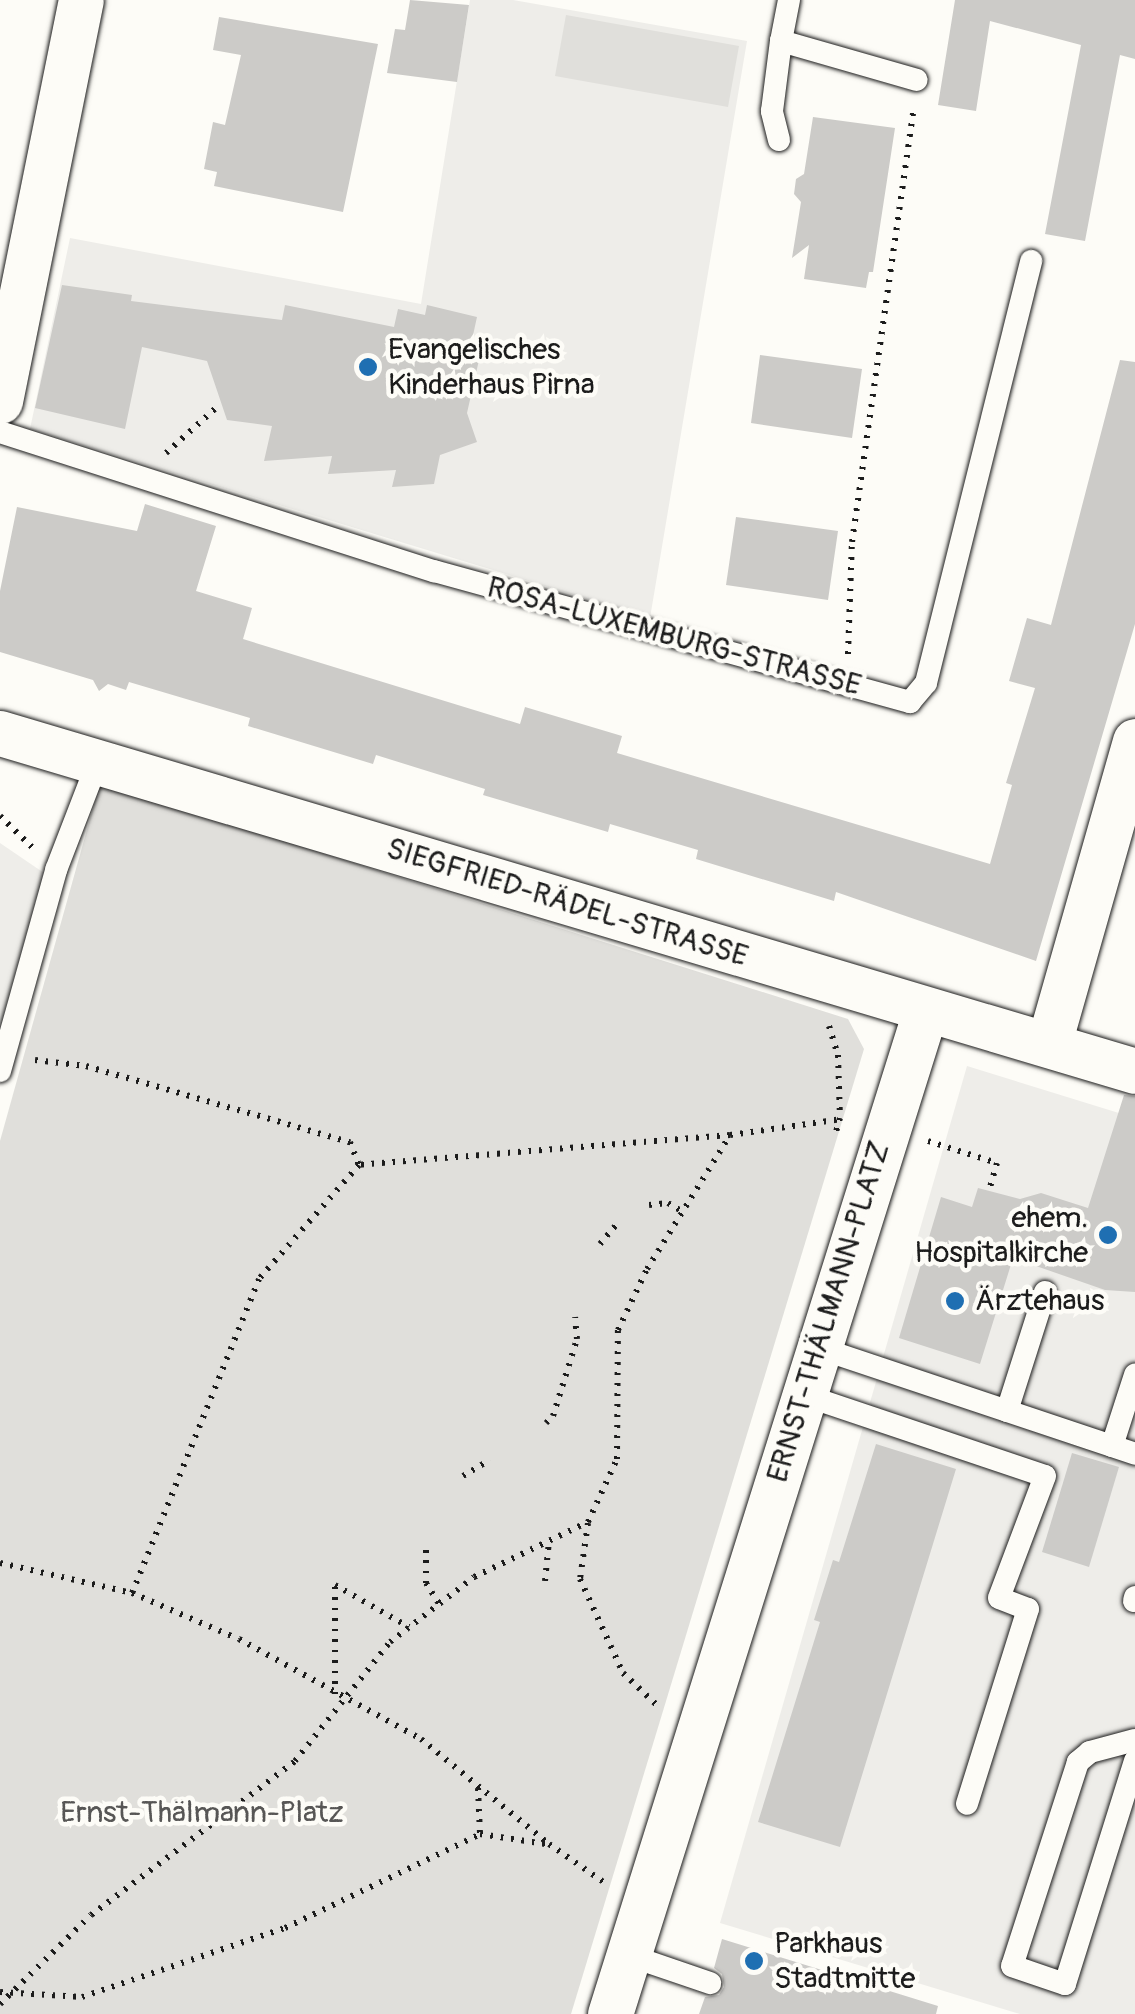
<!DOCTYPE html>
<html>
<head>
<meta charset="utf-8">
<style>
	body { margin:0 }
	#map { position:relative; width:1135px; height:2014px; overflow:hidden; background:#fdfcf7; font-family:Pangolin,sans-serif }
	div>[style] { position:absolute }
	.built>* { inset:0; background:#eeede9 }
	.green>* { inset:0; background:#e0dfdb }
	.building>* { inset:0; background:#cccbc8 }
	.path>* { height:6px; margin-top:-3px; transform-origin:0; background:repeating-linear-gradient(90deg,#1c1c1c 0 2.5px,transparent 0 10.5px) }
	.roads { filter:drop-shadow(0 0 2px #1c1c1c) drop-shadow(0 0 2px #1c1c1c) }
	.service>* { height:22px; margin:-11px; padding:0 11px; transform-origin:11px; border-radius:11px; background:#fdfcf7 }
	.minor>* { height:45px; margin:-22.5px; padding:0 22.5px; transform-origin:22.5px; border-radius:22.5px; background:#fdfcf7 }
	.dots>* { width:28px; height:28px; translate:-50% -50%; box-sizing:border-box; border:5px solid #fdfcf7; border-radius:50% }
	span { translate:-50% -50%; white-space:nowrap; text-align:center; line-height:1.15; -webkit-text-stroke:9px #fdfcf7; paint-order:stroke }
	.poi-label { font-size:30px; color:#1c1c1c }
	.left { translate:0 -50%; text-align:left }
	.right { translate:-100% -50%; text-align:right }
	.street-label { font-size:30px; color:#1c1c1c }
	.park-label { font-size:30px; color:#575655 }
</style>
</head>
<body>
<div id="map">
	<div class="built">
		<i style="clip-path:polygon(470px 0,513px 0,747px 41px,650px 618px,30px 429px,70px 238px,421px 304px)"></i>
		<i style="clip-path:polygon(0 843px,44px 873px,0 1027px)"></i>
		<i style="clip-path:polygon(967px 1066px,1135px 1118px,1135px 2014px,1020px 2014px,720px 1923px)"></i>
	</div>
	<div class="green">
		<i style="clip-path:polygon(566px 15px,739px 46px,728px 107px,555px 76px)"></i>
		<i style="clip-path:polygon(100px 783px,848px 1019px,864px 1049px,571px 2014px,0 2014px,0 1141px)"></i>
	</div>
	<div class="building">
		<i style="clip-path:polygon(410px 0,469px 5px,457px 82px,387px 73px,395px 29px,405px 30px)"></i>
		<i style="clip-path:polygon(955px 0,1135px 0,1135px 59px,1120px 55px,1085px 241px,1045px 234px,1081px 45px,990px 21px,976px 111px,938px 105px)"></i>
		<i style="clip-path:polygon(219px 17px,378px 44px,343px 212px,214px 186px,217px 172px,204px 169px,213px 122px,225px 125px,241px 55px,213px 50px)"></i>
		<i style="clip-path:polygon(813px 117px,895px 128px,873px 272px,869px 272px,866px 288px,804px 279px,809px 245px,792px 258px,801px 202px,794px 194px,796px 179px,804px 174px)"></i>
		<i style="clip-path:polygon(62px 285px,132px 295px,131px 301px,282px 320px,285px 305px,394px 327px,398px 309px,425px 315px,427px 305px,477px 317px,468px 358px,479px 360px,467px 413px,477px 442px,440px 455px,434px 484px,392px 487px,396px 470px,328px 474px,332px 456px,264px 461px,272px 426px,227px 420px,207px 361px,142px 347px,125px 429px,35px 408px)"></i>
		<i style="clip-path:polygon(760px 355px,862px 369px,852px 438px,751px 423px)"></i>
		<i style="clip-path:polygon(1120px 360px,1135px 362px,1135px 624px,1036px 961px,836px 892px,834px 901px,696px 859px,698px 850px,610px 824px,608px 832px,483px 795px,485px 789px,376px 755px,373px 764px,248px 726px,250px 718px,129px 682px,126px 690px,108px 684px,99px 691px,93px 680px,0 652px,0 591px,17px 507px,137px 531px,145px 504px,216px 526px,196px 591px,252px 608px,243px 639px,520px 724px,525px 707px,622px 736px,617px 753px,990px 864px,1012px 785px,1006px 783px,1035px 688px,1009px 681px,1027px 618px,1051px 625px)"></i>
		<i style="clip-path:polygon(736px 517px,838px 531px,828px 600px,726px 585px)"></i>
		<i style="clip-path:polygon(1124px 1095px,1135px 1096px,1135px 1292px,1105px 1290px,1013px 1258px,980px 1364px,899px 1338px,941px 1197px,972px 1207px,978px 1188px,1020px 1199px,1041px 1193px,1088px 1208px)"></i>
		<i style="clip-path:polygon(876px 1444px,956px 1469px,840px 1847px,758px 1822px,820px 1622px,814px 1620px,833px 1560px,839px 1562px)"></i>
		<i style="clip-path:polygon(1072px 1453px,1119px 1467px,1089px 1567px,1042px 1552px)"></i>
		<i style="clip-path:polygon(722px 1939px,938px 2006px,936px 2014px,699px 2014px,705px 1997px,719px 1995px,724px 1987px,722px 1974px,714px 1968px)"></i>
	</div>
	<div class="path">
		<i style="left:166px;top:453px;width:69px;rotate:-42deg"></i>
		<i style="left:848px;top:654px;width:112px;rotate:-88deg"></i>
		<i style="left:852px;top:542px;width:435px;rotate:-81.9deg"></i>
		<i style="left:0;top:816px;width:45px;rotate:44.1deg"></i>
		<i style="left:829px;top:1026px;width:30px;rotate:73deg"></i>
		<i style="left:838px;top:1055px;width:63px;rotate:88.2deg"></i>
		<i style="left:840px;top:1118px;width:19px;rotate:106deg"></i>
		<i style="left:35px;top:1060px;width:51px;rotate:6.7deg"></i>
		<i style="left:86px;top:1066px;width:275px;rotate:16.1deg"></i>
		<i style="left:350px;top:1142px;width:25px;rotate:69deg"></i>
		<i style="left:730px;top:1135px;width:113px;rotate:-8.1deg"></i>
		<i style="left:928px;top:1141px;width:72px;rotate:17.7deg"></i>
		<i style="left:997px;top:1163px;width:29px;rotate:106deg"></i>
		<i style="left:649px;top:1205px;width:19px;rotate:-6deg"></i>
		<i style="left:668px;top:1203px;width:17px;rotate:31deg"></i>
		<i style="left:600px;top:1244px;width:26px;rotate:-50deg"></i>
		<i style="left:546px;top:1423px;width:10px;rotate:-45deg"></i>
		<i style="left:553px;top:1416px;width:81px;rotate:-72.7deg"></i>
		<i style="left:577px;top:1339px;width:22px;rotate:-95deg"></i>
		<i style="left:463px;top:1476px;width:31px;rotate:-31deg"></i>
		<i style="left:588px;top:1523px;width:57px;rotate:98.1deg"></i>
		<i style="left:580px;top:1579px;width:103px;rotate:65.4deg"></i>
		<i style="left:623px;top:1673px;width:52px;rotate:43.5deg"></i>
		<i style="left:426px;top:1550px;width:33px;rotate:90deg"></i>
		<i style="left:426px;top:1583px;width:25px;rotate:58deg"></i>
		<i style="left:0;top:1563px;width:135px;rotate:12.8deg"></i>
		<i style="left:132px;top:1593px;width:116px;rotate:23.3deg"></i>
		<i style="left:239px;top:1639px;width:208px;rotate:28.8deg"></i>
		<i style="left:421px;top:1739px;width:166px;rotate:39.4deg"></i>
		<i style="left:549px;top:1844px;width:68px;rotate:34.9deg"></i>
		<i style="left:545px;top:1581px;width:40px;rotate:-84.3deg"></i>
		<i style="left:335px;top:1694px;width:109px;rotate:-90deg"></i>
		<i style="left:335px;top:1585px;width:85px;rotate:29.6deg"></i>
		<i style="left:478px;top:1788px;width:46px;rotate:87.5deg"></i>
		<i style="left:0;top:1992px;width:82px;rotate:3.5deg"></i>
		<i style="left:82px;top:1997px;width:214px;rotate:-18.8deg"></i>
		<i style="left:285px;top:1928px;width:216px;rotate:-25.7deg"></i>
		<i style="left:480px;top:1834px;width:66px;rotate:8.7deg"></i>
		<i style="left:0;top:2004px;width:127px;rotate:-44.4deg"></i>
		<i style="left:91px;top:1915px;width:256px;rotate:-37deg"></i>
		<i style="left:295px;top:1761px;width:152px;rotate:-51.4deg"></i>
		<i style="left:390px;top:1642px;width:106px;rotate:-37.7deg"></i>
		<i style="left:474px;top:1577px;width:127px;rotate:-25.8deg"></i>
		<i style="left:588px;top:1522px;width:69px;rotate:-65.3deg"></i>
		<i style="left:617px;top:1459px;width:129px;rotate:-89.6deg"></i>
		<i style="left:618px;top:1330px;width:68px;rotate:-64.6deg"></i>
		<i style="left:647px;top:1269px;width:158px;rotate:-58.2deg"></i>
		<i style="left:730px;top:1135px;width:372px;rotate:175.4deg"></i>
		<i style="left:359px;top:1165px;width:152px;rotate:131.3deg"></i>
		<i style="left:259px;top:1279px;width:339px;rotate:112deg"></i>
	</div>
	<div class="roads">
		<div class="service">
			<i style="left:789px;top:0;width:42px;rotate:101deg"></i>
			<i style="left:781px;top:41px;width:141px;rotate:16deg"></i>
			<i style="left:779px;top:140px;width:30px;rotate:-104deg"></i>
			<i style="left:772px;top:111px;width:71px;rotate:-82.7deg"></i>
			<i style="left:0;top:432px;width:456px;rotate:17.8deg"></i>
			<i style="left:434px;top:571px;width:494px;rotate:15.4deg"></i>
			<i style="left:910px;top:702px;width:25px;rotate:-50deg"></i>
			<i style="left:926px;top:683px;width:435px;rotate:-76deg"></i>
			<i style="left:0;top:1071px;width:209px;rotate:-74.4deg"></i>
			<i style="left:56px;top:870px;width:114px;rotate:-68.9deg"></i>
			<i style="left:819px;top:1348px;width:333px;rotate:18.5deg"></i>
			<i style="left:804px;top:1395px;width:254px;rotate:18.6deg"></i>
			<i style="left:1045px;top:1476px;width:130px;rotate:110.7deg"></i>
			<i style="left:999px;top:1598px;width:31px;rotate:21deg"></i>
			<i style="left:1028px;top:1609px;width:204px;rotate:107.4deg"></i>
			<i style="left:1007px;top:1411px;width:125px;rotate:-72.3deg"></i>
			<i style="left:1112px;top:1446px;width:75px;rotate:-72.1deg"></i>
			<i style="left:1134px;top:1601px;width:4px;rotate:-76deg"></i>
			<i style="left:1135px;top:1740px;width:47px;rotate:165.1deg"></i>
			<i style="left:1090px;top:1752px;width:16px;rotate:140deg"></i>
			<i style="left:1078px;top:1762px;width:214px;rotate:107.9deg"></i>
			<i style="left:1012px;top:1966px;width:56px;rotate:18.8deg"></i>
			<i style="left:1065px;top:1984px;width:234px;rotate:-72.6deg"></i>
			<i style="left:628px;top:1955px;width:87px;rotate:18.9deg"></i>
		</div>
		<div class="minor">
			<i style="left:0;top:401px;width:409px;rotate:-78.6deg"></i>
			<i style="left:0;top:733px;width:1184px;rotate:16.58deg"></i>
			<i style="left:1049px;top:1043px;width:314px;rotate:-74.1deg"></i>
			<i style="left:610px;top:2014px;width:1050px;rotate:-72.55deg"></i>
		</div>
	</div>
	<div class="dots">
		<i style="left:368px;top:367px;background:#1f6fb2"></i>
		<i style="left:1108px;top:1235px;background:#1f6fb2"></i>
		<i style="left:955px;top:1301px;background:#1f6fb2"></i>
		<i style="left:754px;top:1961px;background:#1f6fb2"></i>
	</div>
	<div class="poi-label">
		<span class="left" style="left:388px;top:367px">Evangelisches<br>Kinderhaus Pirna</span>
		<span class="right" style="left:1088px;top:1235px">ehem.<br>Hospitalkirche</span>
		<span class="left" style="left:975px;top:1301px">Ärztehaus</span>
		<span class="left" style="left:774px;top:1961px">Parkhaus<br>Stadtmitte</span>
	</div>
	<div class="street-label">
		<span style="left:674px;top:637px;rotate:15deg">ROSA-LUXEMBURG-STRASSE</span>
		<span style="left:567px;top:903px;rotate:17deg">SIEGFRIED-RÄDEL-STRASSE</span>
		<span style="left:829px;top:1312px;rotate:-73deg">ERNST-THÄLMANN-PLATZ</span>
	</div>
	<div class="park-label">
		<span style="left:202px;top:1813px">Ernst-Thälmann-Platz</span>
	</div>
</div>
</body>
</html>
